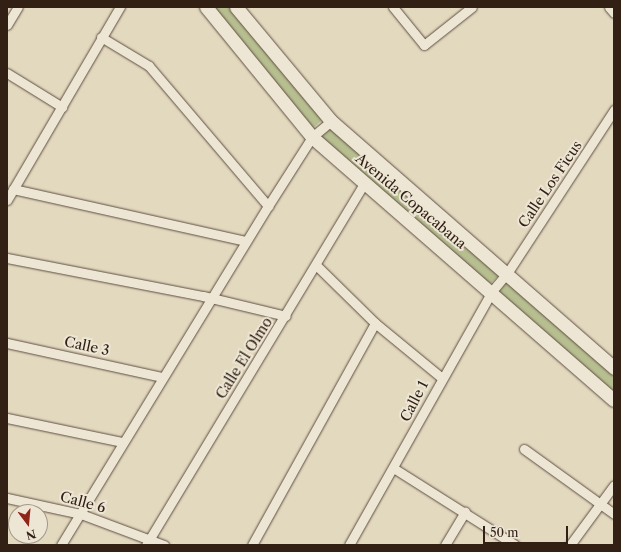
<!DOCTYPE html>
<html>
<head>
<meta charset="utf-8">
<style>
	body { margin:0 }
	#map { position:relative; width:621px; height:552px; overflow:hidden; background:#e3d9bf; font-family:"Libre Caslon Text",serif }
	div>[style] { position:absolute }
	.green>* { inset:0; background:#b7be90 }
	.roads { filter:drop-shadow(0 0 1px #5f4e40) drop-shadow(0 0 1px #5f4e40) }
	.street>* { height:9px; margin:-4.5px; padding:0 4.5px; transform-origin:4.5px; border-radius:4.5px; background:#ede6d5 }
	.secondary>* { height:13px; margin:-6.5px; padding:0 6.5px; transform-origin:6.5px; border-radius:6.5px; background:#ede6d5 }
	span { translate:-50% -50%; white-space:nowrap; text-align:center; line-height:1.15; -webkit-text-stroke:4px #ede6d5; paint-order:stroke }
	.street-label { font-size:14px; color:#332015 }
	.frame { position:absolute; inset:0; border:8px solid #332015; pointer-events:none }
	.north { position:absolute; left:8px; top:504px; width:40px; height:40px; box-sizing:border-box; background:#ede6d5; border:1px solid #a39788; border-radius:50%; rotate:164deg; font-size:11px; font-weight:700; line-height:16px; text-align:center; color:#332015 }
	.north::after { content:''; display:block; margin:auto; width:14px; height:18px; background:#8f2418; clip-path:polygon(50% 0,100% 100%,50% 72%,0 100%) }
	.scale { position:absolute; left:483px; top:526px; width:85px; height:18px; box-sizing:border-box; border:2px solid #332015; border-top:0; padding-left:5px; font-size:12px; line-height:14px; white-space:nowrap; color:#332015; -webkit-text-stroke:3px #ede6d5; paint-order:stroke }
</style>
</head>
<body>
<div id="map">
	<div class="green">
		<i style="clip-path:polygon(212px 7px,230px 7px,323px 119px,312px 129px)"></i>
		<i style="clip-path:polygon(332px 127px,502px 272px,489px 285px,319px 139px)"></i>
		<i style="clip-path:polygon(510px 278px,614px 372px,614px 396px,498px 293px)"></i>
	</div>
	<div class="roads">
		<div class="street">
			<i style="left:393px;top:7px;width:49px;rotate:50.8deg"></i>
			<i style="left:424px;top:45px;width:61px;rotate:-38.4deg"></i>
			<i style="left:609px;top:7px;width:8px;rotate:50deg"></i>
			<i style="left:7px;top:25px;width:21px;rotate:-59deg"></i>
			<i style="left:101px;top:37px;width:56px;rotate:31.1deg"></i>
			<i style="left:149px;top:66px;width:184px;rotate:49.6deg"></i>
			<i style="left:7px;top:73px;width:65px;rotate:31.7deg"></i>
			<i style="left:13px;top:189px;width:239px;rotate:12.6deg"></i>
			<i style="left:7px;top:200px;width:224px;rotate:-59.7deg"></i>
			<i style="left:7px;top:258px;width:200px;rotate:11deg"></i>
			<i style="left:203px;top:296px;width:85px;rotate:13.5deg"></i>
			<i style="left:317px;top:266px;width:81px;rotate:44.5deg"></i>
			<i style="left:375px;top:323px;width:87px;rotate:39.4deg"></i>
			<i style="left:7px;top:343px;width:158px;rotate:12.4deg"></i>
			<i style="left:7px;top:418px;width:117px;rotate:11.8deg"></i>
			<i style="left:524px;top:449px;width:111px;rotate:35.8deg"></i>
			<i style="left:395px;top:469px;width:142px;rotate:32.3deg"></i>
			<i style="left:7px;top:498px;width:76px;rotate:12.2deg"></i>
			<i style="left:81px;top:514px;width:89px;rotate:20.5deg"></i>
			<i style="left:61px;top:545px;width:397px;rotate:-58.6deg"></i>
			<i style="left:268px;top:206px;width:82px;rotate:-57.5deg"></i>
			<i style="left:312px;top:137px;width:25px;rotate:-40deg"></i>
			<i style="left:146px;top:545px;width:423px;rotate:-58.9deg"></i>
			<i style="left:252px;top:545px;width:254px;rotate:-61deg"></i>
			<i style="left:349px;top:545px;width:291px;rotate:-60.6deg"></i>
			<i style="left:492px;top:291px;width:25px;rotate:-50deg"></i>
			<i style="left:508px;top:272px;width:194px;rotate:-56.8deg"></i>
			<i style="left:445px;top:545px;width:39px;rotate:-59deg"></i>
			<i style="left:570px;top:545px;width:74px;rotate:-53.7deg"></i>
		</div>
		<div class="secondary">
			<i style="left:206px;top:7px;width:168px;rotate:50.8deg"></i>
			<i style="left:312px;top:137px;width:400px;rotate:41.1deg"></i>
			<i style="left:236px;top:7px;width:148px;rotate:50.2deg"></i>
			<i style="left:331px;top:121px;width:376px;rotate:41.1deg"></i>
		</div>
	</div>
	<div class="street-label">
		<span style="left:550px;top:184px;rotate:-56deg">Calle Los Ficus</span>
		<span style="left:411px;top:201px;rotate:40deg">Avenida Copacabana</span>
		<span style="left:87px;top:346px;rotate:12deg">Calle 3</span>
		<span style="left:244px;top:358px;rotate:-58deg">Calle El Olmo</span>
		<span style="left:414px;top:401px;rotate:-63deg">Calle 1</span>
		<span style="left:83px;top:502px;rotate:15deg">Calle 6</span>
	</div>
	<div class="frame"></div>
	<div class="north">N</div>
	<div class="scale">50 m</div>
</div>
</body>
</html>
